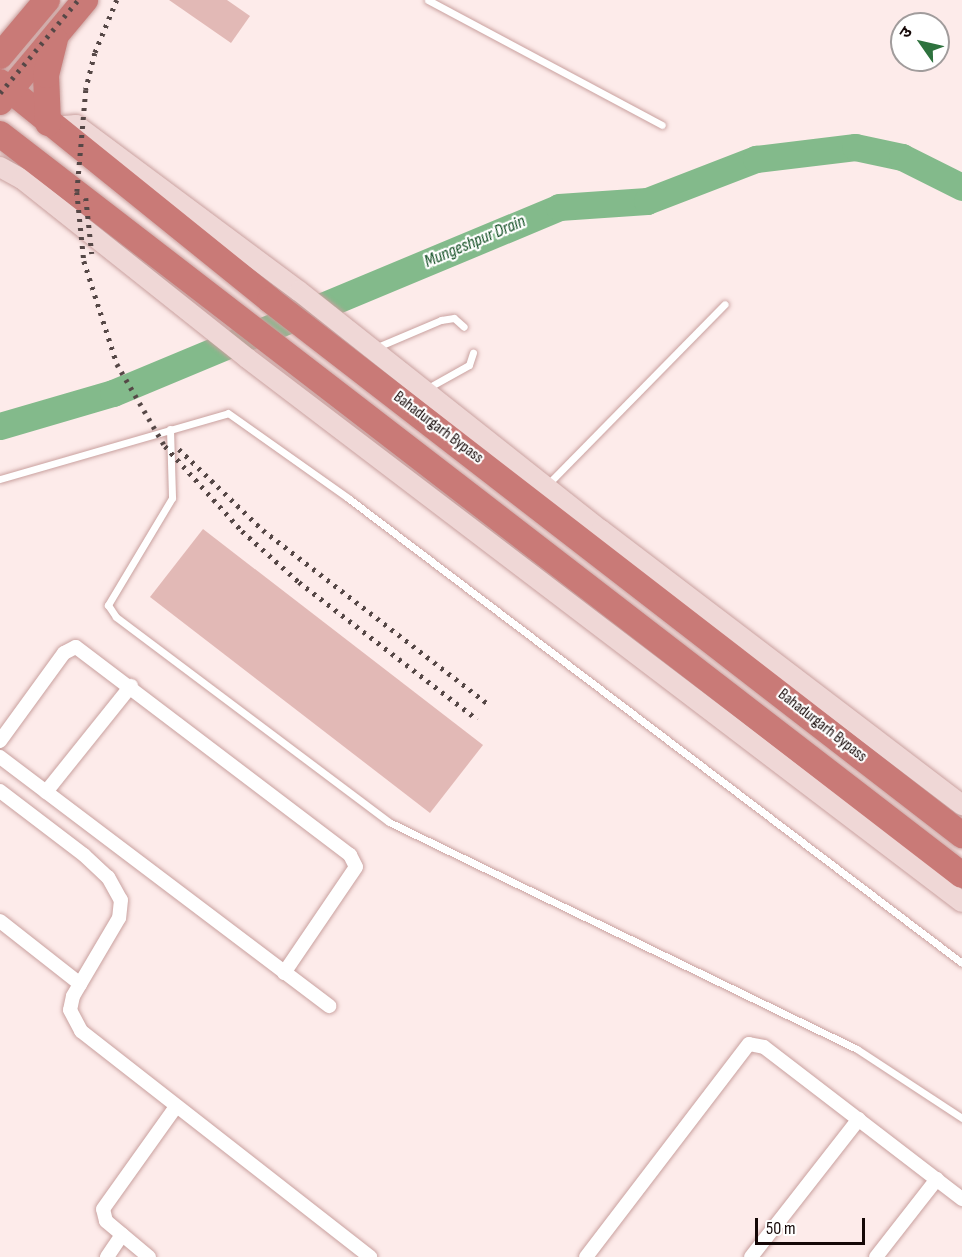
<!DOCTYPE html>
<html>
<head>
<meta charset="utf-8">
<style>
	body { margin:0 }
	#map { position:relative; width:962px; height:1257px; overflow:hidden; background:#fdebea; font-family:"Sofia Sans Condensed","Noto Sans Devanagari",sans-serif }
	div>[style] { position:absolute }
	.river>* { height:27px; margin:-13.5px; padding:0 13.5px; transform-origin:13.5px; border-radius:13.5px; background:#83ba8b }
	.building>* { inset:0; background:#e2b9b6 }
	.roads { filter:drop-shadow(0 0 2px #c9a19f) drop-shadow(0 0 2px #c9a19f) }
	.lane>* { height:7px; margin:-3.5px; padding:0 3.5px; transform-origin:3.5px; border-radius:3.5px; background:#fff }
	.street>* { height:14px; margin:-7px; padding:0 7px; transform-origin:7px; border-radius:7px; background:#fff }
	.secondary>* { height:20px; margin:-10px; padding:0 10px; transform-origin:10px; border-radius:10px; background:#efd7d6 }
	.highway>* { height:26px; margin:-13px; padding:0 13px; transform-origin:13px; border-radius:13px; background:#c97a77 }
	.rail>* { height:4.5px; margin-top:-2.25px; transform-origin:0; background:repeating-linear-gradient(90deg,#554746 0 3px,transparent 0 9px) }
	span { translate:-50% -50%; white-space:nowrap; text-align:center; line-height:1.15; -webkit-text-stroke:4.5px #fff; paint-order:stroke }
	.street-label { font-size:16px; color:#150807 }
	.water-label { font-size:18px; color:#124f23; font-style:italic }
	.north { position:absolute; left:890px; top:12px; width:60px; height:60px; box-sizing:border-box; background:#fff; border:2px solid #a19c9c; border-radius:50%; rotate:304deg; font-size:16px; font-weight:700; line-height:24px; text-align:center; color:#150807 }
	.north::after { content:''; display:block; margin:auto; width:21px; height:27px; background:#2e723e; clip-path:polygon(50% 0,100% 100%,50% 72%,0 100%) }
	.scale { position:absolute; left:755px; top:1218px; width:110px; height:27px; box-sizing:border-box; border:3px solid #150807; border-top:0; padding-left:8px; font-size:18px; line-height:21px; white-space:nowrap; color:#150807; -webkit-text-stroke:4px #fff; paint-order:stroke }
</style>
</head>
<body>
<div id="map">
	<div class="river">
		<i style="left:0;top:426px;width:118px;rotate:-16.3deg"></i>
		<i style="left:113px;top:393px;width:483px;rotate:-22.6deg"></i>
		<i style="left:559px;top:207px;width:88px;rotate:-3.9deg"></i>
		<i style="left:647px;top:201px;width:117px;rotate:-21.1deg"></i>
		<i style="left:756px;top:159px;width:100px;rotate:-6.9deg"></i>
		<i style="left:855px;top:147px;width:48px;rotate:12deg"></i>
		<i style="left:902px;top:157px;width:67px;rotate:26.6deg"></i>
	</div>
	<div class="building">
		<i style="clip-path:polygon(169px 0,227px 0,250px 16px,231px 43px)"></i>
		<i style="clip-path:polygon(203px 529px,483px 745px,430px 813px,150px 597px)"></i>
	</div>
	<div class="roads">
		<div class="lane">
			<i style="left:428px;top:0;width:265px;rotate:28.1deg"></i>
			<i style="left:375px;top:348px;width:72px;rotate:-23deg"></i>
			<i style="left:441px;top:320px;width:13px;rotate:-9deg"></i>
			<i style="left:454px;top:318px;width:13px;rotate:42deg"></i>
			<i style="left:426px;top:389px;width:49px;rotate:-29.2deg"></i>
			<i style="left:469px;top:365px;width:13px;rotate:-72deg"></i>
			<i style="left:170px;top:429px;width:69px;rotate:88.3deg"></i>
			<i style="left:172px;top:498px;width:125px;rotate:120.9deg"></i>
			<i style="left:108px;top:605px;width:14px;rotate:56deg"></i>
			<i style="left:116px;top:617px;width:341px;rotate:36.9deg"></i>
			<i style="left:389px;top:822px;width:520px;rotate:25.88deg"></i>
			<i style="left:857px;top:1049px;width:126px;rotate:33.3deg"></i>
			<i style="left:0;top:479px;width:237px;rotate:-16.1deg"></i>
			<i style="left:228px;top:413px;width:147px;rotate:35.3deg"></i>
			<i style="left:348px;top:498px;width:770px;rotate:37.14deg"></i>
			<i style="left:548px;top:484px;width:252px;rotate:-45.5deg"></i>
		</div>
		<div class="street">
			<i style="left:0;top:741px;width:109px;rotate:-54deg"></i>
			<i style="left:64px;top:653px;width:13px;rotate:-27deg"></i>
			<i style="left:76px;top:647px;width:344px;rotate:37.2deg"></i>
			<i style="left:350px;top:855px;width:13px;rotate:63deg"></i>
			<i style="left:356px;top:867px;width:128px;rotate:124.2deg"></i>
			<i style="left:0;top:757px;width:413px;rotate:37.1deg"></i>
			<i style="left:0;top:791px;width:106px;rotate:37.3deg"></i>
			<i style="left:84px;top:855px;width:33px;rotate:43deg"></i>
			<i style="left:108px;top:877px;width:26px;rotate:61deg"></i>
			<i style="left:121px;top:900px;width:18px;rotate:96deg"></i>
			<i style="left:119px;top:918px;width:91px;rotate:120.5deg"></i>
			<i style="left:73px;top:996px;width:14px;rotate:102deg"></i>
			<i style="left:70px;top:1010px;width:24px;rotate:62deg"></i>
			<i style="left:81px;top:1031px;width:367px;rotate:38deg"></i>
			<i style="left:46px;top:792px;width:136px;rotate:-51.3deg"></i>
			<i style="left:0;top:921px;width:102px;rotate:38.2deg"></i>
			<i style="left:107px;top:1257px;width:27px;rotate:-56deg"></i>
			<i style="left:149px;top:1257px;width:56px;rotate:-140.1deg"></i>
			<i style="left:106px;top:1221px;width:12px;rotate:-104deg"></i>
			<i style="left:103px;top:1209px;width:124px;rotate:-54.5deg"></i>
			<i style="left:586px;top:1257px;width:268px;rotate:-52.6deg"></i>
			<i style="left:749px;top:1044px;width:15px;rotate:11deg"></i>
			<i style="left:764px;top:1047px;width:250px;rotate:37.5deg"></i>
			<i style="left:751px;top:1257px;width:175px;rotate:-52deg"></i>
			<i style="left:876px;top:1257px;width:99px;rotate:-52deg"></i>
		</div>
		<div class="secondary">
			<i style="left:53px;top:127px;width:23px;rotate:-5deg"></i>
			<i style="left:76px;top:125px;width:278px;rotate:36.7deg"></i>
			<i style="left:299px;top:291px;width:385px;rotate:38.4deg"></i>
			<i style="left:601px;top:530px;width:454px;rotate:37.3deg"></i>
			<i style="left:0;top:167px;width:25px;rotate:29deg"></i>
			<i style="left:22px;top:179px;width:288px;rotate:38.5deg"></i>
			<i style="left:247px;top:358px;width:898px;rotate:37.27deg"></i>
		</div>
		<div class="highway">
			<i style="left:0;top:56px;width:73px;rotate:-50deg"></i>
			<i style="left:0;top:82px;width:347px;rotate:38.9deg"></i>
			<i style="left:270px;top:300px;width:875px;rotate:37.71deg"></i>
			<i style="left:0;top:102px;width:133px;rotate:-50.2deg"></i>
			<i style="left:48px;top:123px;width:48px;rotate:-92.4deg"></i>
			<i style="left:46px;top:75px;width:36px;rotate:-76deg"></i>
			<i style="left:0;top:134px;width:1214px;rotate:37.61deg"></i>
		</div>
	</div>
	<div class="rail">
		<i style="left:117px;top:0;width:57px;rotate:112.5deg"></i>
		<i style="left:95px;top:53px;width:38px;rotate:104deg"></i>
		<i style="left:86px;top:90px;width:102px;rotate:95deg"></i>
		<i style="left:77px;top:192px;width:69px;rotate:84.2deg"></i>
		<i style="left:84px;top:261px;width:108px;rotate:72.2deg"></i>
		<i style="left:117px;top:364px;width:95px;rotate:59.7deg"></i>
		<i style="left:165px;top:446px;width:115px;rotate:47.8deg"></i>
		<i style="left:242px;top:531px;width:76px;rotate:41.8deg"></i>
		<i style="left:299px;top:582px;width:225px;rotate:37.6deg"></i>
		<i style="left:0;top:93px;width:121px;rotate:-50deg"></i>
		<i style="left:86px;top:198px;width:56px;rotate:83.9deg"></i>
		<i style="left:179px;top:449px;width:117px;rotate:44deg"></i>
		<i style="left:263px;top:530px;width:284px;rotate:37.7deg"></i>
	</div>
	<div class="street-label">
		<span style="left:438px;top:428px;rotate:37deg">Bahadurgarh Bypass</span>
		<span style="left:822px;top:726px;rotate:38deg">Bahadurgarh Bypass</span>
	</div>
	<div class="water-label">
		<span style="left:475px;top:242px;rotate:-23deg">Mungeshpur Drain</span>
	</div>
	<div class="north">उ</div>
	<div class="scale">50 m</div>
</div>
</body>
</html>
